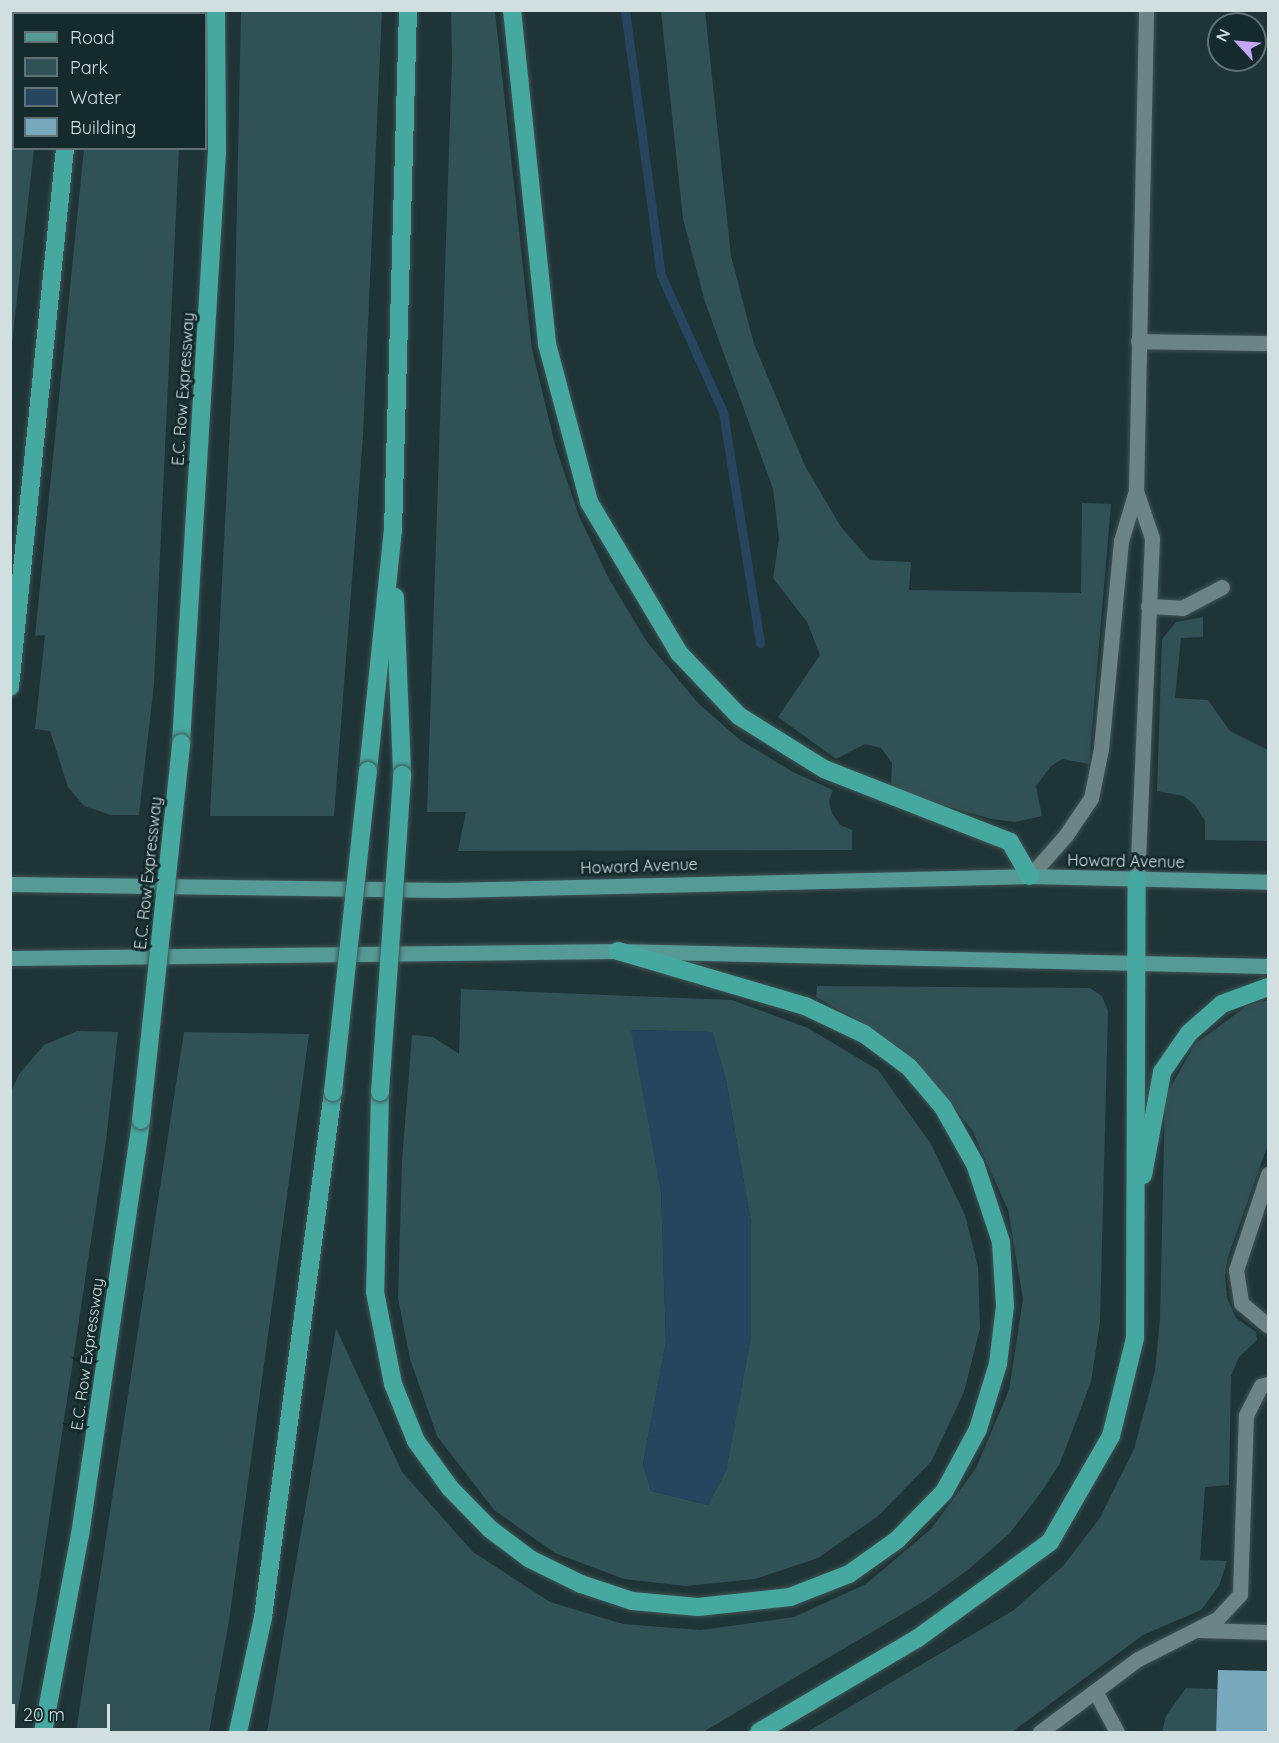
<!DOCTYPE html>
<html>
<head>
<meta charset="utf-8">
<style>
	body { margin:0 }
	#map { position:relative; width:1279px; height:1743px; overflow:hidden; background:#1f3437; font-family:Quicksand,sans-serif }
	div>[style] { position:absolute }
	.green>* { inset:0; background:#305155 }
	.water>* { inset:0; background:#26465f }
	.stream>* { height:9px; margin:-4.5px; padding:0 4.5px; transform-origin:4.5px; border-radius:4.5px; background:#26465f }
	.building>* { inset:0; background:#78a8bb }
	.roads { filter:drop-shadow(0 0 2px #3f5354) drop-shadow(0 0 2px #3f5354) }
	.minor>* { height:15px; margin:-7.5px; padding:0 7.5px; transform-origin:7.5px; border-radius:7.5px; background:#6d8487 }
	.major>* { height:15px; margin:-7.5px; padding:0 7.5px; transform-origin:7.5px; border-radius:7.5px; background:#569a96 }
	.highway>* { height:18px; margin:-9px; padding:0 9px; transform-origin:9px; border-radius:9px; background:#46a9a0 }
	.bridges { filter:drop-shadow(0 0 2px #3f5354) drop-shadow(0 0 2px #3f5354) }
	.highway-bridge>* { height:18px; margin:-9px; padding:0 9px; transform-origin:9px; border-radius:9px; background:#46a9a0 }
	span { translate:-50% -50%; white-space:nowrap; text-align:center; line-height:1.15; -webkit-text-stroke:6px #152a2d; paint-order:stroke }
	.street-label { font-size:16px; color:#d2dfe0 }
	.frame { position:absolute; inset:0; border:12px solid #d2dfe0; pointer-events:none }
	.legend { position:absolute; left:12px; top:12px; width:195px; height:138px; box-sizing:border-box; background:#152a2d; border:2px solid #617275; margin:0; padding:8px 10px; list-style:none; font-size:18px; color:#d2dfe0 }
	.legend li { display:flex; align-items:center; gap:12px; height:30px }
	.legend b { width:30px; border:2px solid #617275 }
	.north { position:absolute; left:1207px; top:12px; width:60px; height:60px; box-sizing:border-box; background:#152a2d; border:2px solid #617275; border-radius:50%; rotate:296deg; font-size:16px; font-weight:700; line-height:24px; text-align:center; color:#d2dfe0 }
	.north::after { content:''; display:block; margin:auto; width:21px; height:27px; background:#c3a7f2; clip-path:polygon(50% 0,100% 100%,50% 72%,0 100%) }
	.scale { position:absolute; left:12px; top:1704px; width:98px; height:27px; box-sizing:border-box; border:3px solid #d2dfe0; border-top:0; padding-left:8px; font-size:18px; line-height:21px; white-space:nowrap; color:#d2dfe0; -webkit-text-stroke:4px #152a2d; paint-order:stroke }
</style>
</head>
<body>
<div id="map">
	<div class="green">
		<i style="clip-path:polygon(241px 11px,382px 11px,363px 436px,334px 816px,210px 816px,234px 346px)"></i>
		<i style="clip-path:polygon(451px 11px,495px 11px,532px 349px,555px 445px,579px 516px,609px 579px,647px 642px,698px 703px,740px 740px,793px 772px,833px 790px,829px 801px,832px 813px,840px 825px,852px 830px,852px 850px,458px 851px,466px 812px,427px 812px,452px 59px)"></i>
		<i style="clip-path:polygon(661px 11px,705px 11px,731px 256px,754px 344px,805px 466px,841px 527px,870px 560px,911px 562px,909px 590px,1081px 593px,1082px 503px,1111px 504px,1089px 764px,1062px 759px,1051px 766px,1036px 786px,1042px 816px,1015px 822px,991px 819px,909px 795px,891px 786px,892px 763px,881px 748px,865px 744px,836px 759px,778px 717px,820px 655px,807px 622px,773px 578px,779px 539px,773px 489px,705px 302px,683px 219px)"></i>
		<i style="clip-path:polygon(10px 43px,14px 148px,34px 149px,11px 352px)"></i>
		<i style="clip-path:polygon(84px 149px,179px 149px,154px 684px,139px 815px,111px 815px,84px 806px,68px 787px,50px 731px,35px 729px,45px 635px,35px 636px)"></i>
		<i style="clip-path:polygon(1203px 617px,1203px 637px,1181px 638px,1175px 698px,1208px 700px,1230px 731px,1268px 750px,1268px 841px,1205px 840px,1205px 821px,1195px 805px,1183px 796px,1157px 791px,1162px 639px,1176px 622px)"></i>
		<i style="clip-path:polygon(817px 986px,1090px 988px,1102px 996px,1108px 1011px,1100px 1322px,1091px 1382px,1060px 1463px,1040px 1494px,1009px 1534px,969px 1569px,926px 1600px,703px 1732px,267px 1732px,336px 1328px,402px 1472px,473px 1552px,550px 1602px,623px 1624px,701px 1630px,794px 1617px,866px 1584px,931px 1529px,976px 1468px,1009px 1390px,1023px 1299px,1008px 1210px,972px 1130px,917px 1062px,874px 1029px,816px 997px)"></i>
		<i style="clip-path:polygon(evenodd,461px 989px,732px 1000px,808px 1028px,878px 1070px,931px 1144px,965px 1215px,978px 1267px,980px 1328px,964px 1392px,931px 1462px,878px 1516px,818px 1558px,755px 1579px,686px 1586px,624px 1579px,555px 1553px,494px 1510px,437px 1436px,410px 1359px,398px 1298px,402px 1161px,412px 1035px,433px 1037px,459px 1054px,461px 989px,632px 1030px,712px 1032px,726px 1080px,751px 1223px,751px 1336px,726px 1470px,708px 1505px,651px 1491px,643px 1464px,666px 1342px,661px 1191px,632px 1030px)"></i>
		<i style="clip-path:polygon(1268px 1000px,1268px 1144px,1228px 1257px,1225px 1275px,1227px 1298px,1236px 1318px,1256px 1332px,1257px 1340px,1239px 1357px,1231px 1376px,1229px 1485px,1205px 1487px,1200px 1560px,1227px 1561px,1219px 1586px,1201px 1610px,1143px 1635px,1012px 1732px,807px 1732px,1014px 1610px,1063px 1566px,1100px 1518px,1134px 1449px,1155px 1371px,1160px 1319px,1165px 1097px,1195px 1044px,1248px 1005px)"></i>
		<i style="clip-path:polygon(77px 1031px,118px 1032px,106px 1141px,39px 1586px,14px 1732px,11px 1732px,11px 1092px,19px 1074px,44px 1045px)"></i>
		<i style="clip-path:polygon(184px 1032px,309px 1034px,229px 1621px,209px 1732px,76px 1732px)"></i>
		<i style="clip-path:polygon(1186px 1688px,1217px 1689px,1216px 1732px,1162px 1732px,1166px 1716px)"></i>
	</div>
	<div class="water">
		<i style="clip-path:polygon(631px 1030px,712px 1032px,726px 1080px,751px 1223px,751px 1336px,726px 1470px,708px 1505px,651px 1491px,643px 1464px,666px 1341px,661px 1191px)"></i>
	</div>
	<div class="stream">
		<i style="left:625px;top:10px;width:267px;rotate:82.3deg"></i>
		<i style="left:661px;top:275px;width:150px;rotate:65.7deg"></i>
		<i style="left:723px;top:412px;width:234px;rotate:80.9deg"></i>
	</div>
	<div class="building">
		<i style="clip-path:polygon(1218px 1670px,1268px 1671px,1268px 1732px,1216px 1732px)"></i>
	</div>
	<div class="roads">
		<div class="minor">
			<i style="left:1138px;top:341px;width:130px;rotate:0.9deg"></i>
			<i style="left:1136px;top:491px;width:50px;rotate:71.2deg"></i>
			<i style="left:1152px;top:538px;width:341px;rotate:92.5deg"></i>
			<i style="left:1148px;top:606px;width:34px;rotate:3deg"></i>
			<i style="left:1182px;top:608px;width:45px;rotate:-27.7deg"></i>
			<i style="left:1030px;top:876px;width:55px;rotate:-48.7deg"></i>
			<i style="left:1066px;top:835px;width:45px;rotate:-56deg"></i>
			<i style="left:1091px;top:798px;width:50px;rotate:-78.5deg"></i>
			<i style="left:1101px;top:749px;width:209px;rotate:-84.5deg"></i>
			<i style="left:1121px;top:541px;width:52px;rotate:-73.3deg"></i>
			<i style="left:1136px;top:491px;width:481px;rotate:-88.8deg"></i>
			<i style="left:1268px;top:1174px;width:101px;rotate:108.4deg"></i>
			<i style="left:1236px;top:1270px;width:33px;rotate:81deg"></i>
			<i style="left:1241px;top:1303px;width:35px;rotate:40deg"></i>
			<i style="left:1198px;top:1630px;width:70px;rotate:1.6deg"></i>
			<i style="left:1095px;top:1691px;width:47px;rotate:61.8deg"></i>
			<i style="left:1040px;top:1732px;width:122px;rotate:-36.7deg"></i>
			<i style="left:1138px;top:1659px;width:89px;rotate:-26.9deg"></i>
			<i style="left:1217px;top:1619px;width:34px;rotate:-47deg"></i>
			<i style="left:1240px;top:1594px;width:179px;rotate:-88.1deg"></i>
			<i style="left:1246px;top:1415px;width:33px;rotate:-63deg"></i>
			<i style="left:1261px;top:1386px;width:7px;rotate:-16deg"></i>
		</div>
		<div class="major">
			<i style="left:10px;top:884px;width:436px;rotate:0.8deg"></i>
			<i style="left:446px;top:890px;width:584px;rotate:-1.37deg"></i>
			<i style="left:1030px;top:876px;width:238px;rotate:1.4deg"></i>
			<i style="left:10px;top:958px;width:608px;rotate:-0.66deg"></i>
			<i style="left:618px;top:951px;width:650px;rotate:1.32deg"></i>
		</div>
		<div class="highway">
			<i style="left:512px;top:10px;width:336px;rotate:84deg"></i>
			<i style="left:547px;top:344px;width:163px;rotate:75.1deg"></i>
			<i style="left:589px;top:502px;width:176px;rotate:59.2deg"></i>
			<i style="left:679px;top:653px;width:87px;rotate:46.4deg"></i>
			<i style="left:739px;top:716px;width:100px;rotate:31.9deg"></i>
			<i style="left:824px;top:769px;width:200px;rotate:21.4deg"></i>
			<i style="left:1010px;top:842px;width:39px;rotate:60deg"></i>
			<i style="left:79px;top:14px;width:4px;rotate:-76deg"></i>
			<i style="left:395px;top:597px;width:178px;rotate:87.7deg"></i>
			<i style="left:10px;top:687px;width:542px;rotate:-84.17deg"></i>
			<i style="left:181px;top:743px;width:593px;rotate:-86.52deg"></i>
			<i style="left:217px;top:151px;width:141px;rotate:-90.4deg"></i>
			<i style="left:368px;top:771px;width:241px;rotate:-84.1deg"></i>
			<i style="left:393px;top:531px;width:521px;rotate:-88.35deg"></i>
			<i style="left:380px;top:1092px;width:200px;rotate:91.4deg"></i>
			<i style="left:375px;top:1292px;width:94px;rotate:78.9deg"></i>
			<i style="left:393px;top:1384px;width:61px;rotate:68deg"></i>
			<i style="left:416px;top:1441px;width:58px;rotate:54.1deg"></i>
			<i style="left:450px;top:1488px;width:57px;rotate:45.7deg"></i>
			<i style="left:490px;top:1529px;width:50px;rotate:36.9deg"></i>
			<i style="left:530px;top:1559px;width:57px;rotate:26.1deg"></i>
			<i style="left:581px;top:1584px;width:54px;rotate:18.4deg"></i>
			<i style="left:632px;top:1601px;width:66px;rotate:5.2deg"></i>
			<i style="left:698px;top:1607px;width:93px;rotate:-6.2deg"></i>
			<i style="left:790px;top:1597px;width:63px;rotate:-21.3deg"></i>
			<i style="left:849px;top:1574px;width:59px;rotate:-35.3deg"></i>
			<i style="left:897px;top:1540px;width:67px;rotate:-45.6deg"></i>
			<i style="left:944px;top:1492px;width:72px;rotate:-61.6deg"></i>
			<i style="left:978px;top:1429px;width:68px;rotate:-72.9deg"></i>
			<i style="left:998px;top:1364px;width:58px;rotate:-83.1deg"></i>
			<i style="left:1005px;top:1306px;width:64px;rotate:-93.6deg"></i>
			<i style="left:1001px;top:1242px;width:82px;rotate:-108.4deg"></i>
			<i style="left:975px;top:1164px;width:65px;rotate:-119.3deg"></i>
			<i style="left:943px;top:1107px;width:52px;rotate:-130.4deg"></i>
			<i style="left:909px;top:1067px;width:56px;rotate:-143.7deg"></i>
			<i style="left:864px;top:1034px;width:65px;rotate:-154.6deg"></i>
			<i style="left:805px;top:1006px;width:195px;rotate:-163.6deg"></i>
			<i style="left:1143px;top:1175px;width:105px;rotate:-79.5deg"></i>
			<i style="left:1162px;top:1072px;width:47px;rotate:-55.3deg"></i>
			<i style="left:1189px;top:1033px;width:44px;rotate:-41.3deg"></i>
			<i style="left:1222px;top:1004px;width:49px;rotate:-20.3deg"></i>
			<i style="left:43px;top:1732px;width:200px;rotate:-79.4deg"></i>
			<i style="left:80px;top:1535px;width:419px;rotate:-81.6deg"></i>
			<i style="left:238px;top:1732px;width:118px;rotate:-77.7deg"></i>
			<i style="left:263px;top:1617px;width:530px;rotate:-82.41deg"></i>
			<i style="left:759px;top:1732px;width:185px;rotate:-30.6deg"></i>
			<i style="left:918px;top:1638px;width:163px;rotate:-36deg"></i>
			<i style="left:1050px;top:1542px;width:122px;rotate:-60.1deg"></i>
			<i style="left:1111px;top:1436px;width:101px;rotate:-76.2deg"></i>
			<i style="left:1135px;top:1338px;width:459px;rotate:-89.8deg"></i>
		</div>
	</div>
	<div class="bridges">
		<div class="highway-bridge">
			<i style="left:333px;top:1092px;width:323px;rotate:-83.8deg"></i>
			<i style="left:380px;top:1092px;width:318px;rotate:-86deg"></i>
			<i style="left:141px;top:1120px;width:379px;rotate:-83.9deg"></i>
		</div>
	</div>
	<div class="street-label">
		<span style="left:183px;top:389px;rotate:-86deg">E.C. Row Expressway</span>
		<span style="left:1126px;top:861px;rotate:1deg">Howard Avenue</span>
		<span style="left:639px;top:866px;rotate:-2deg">Howard Avenue</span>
		<span style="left:148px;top:873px;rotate:-84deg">E.C. Row Expressway</span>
		<span style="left:87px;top:1354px;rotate:-82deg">E.C. Row Expressway</span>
	</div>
	<div class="frame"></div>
	<ul class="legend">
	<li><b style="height:8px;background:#569a96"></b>Road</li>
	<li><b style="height:16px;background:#305155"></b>Park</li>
	<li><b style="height:16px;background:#26465f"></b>Water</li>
	<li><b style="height:16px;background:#78a8bb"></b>Building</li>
	</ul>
	<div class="north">N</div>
	<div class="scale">20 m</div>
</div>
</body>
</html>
